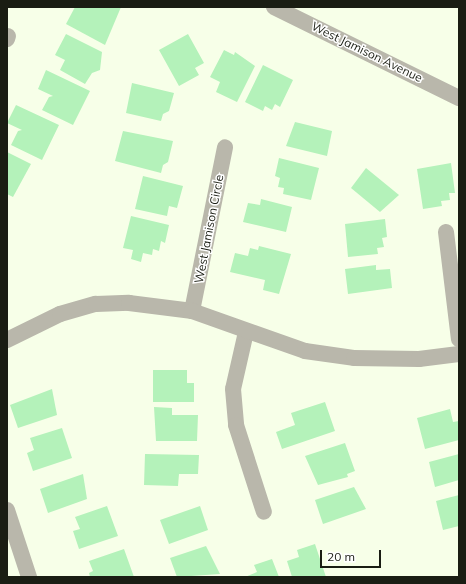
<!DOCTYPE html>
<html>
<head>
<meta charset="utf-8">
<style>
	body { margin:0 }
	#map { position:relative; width:466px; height:584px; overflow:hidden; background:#f7ffe8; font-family:Mulish,sans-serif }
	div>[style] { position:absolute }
	.building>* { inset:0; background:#b4f2ba }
	.street>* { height:16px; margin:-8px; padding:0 8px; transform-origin:8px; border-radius:8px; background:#b9b7ab }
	span { translate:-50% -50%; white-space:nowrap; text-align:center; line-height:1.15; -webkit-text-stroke:3px #fff; paint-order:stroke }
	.street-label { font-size:12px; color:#1a1d13 }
	.frame { position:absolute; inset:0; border:8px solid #1a1d13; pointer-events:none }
	.scale { position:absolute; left:320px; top:550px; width:61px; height:18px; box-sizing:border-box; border:2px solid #1a1d13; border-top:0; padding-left:5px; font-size:12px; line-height:14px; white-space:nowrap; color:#1a1d13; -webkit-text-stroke:3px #fff; paint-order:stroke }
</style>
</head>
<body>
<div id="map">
	<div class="building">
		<i style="clip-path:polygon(75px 7px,121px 7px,105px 45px,66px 24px)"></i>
		<i style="clip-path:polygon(66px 34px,102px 52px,100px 70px,92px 73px,85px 84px,60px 70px,65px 60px,55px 55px)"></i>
		<i style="clip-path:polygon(188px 34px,204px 63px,195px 68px,199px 75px,179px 86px,159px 50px)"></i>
		<i style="clip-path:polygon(224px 50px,234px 55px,235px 52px,255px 66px,237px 102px,216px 92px,220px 82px,210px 77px)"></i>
		<i style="clip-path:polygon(263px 65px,293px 80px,280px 107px,275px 104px,272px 110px,265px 106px,263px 111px,245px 102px)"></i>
		<i style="clip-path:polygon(46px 70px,90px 91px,73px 125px,42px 110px,49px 97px,53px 96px,38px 89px)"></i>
		<i style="clip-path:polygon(132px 83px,174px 93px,169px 111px,163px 114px,161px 121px,126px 113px)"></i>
		<i style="clip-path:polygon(16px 105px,59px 125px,42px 160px,11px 145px,18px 131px,22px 130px,7px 123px)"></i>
		<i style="clip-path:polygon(295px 122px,332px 131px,327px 156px,286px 146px)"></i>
		<i style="clip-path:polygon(123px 131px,173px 141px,168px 162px,163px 165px,161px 173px,115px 161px)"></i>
		<i style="clip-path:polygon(7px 152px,31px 164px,13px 197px,7px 194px)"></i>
		<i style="clip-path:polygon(279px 158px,319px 168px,311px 200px,283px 194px,284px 188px,278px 187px,280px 178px,275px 176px)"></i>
		<i style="clip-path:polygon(451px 163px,455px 193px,449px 193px,450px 200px,441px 201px,442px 206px,423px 209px,417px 169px)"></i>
		<i style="clip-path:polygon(366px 168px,399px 195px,380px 212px,351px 188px)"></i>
		<i style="clip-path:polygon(143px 176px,183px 186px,177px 208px,169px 206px,167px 216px,135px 209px)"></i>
		<i style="clip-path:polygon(261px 199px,292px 207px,286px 232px,243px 222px,248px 203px,260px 205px)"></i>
		<i style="clip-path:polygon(131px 216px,169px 225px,165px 243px,161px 241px,159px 251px,153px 249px,152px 255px,143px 253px,141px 262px,131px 259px,133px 250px,123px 248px)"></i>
		<i style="clip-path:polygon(385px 219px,387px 237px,382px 238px,384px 247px,377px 248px,378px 254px,348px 257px,345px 224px)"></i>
		<i style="clip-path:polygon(259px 246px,291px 254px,279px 294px,263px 290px,265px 280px,230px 272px,235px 253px,248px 256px,250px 248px,258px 250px)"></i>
		<i style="clip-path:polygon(376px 265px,376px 270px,390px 269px,392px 288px,348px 294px,345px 269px)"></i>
		<i style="clip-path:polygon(153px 370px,187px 370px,187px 383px,194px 383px,194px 402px,153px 402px)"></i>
		<i style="clip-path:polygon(52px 389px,57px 415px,18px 428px,10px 405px)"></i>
		<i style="clip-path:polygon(325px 402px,335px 431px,282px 449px,276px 432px,295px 425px,291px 413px)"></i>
		<i style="clip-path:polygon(154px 407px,172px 408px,172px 415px,198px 415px,197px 441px,156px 441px)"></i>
		<i style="clip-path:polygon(450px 409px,453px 422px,459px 421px,459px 440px,425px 449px,417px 418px)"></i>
		<i style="clip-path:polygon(62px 428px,72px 458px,33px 471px,27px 453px,34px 450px,30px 438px)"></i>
		<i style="clip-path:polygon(345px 443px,355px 471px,347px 474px,348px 477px,318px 485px,305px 456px)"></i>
		<i style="clip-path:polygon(145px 454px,199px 455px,198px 474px,179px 474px,178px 486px,144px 485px)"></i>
		<i style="clip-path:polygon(459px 454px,459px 480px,435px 487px,429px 462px)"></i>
		<i style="clip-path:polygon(83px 474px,87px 499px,48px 513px,40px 489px)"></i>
		<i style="clip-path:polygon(354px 487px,366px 509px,323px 524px,315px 500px)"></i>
		<i style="clip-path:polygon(459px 495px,459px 526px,443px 530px,436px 501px)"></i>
		<i style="clip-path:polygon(107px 506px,118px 536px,79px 549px,73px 531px,80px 529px,75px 517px)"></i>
		<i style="clip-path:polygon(200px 506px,208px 530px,169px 544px,160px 520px)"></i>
		<i style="clip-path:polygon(315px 544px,326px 577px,292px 577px,287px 561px,299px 557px,297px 550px)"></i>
		<i style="clip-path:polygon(206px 546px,220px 574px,177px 577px,170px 558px)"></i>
		<i style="clip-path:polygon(124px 549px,134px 577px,90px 577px,89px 573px,93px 571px,89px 561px)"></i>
		<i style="clip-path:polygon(272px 559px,279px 577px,245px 577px,257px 572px,254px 565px)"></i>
	</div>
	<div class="street">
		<i style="left:274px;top:7px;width:206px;rotate:26.2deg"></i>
		<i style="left:7px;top:39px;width:3px;rotate:-72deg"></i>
		<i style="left:446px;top:232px;width:108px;rotate:83.1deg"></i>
		<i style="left:192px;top:311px;width:167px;rotate:-78.6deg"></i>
		<i style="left:246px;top:332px;width:58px;rotate:102.8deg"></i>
		<i style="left:233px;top:389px;width:36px;rotate:85deg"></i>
		<i style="left:236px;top:425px;width:91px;rotate:72.2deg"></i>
		<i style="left:7px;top:340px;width:59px;rotate:-26.1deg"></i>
		<i style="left:60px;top:314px;width:37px;rotate:-16deg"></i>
		<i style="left:96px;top:304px;width:33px;rotate:-2deg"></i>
		<i style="left:129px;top:303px;width:64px;rotate:7.2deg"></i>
		<i style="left:192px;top:311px;width:120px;rotate:19.5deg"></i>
		<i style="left:305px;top:351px;width:49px;rotate:8.1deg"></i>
		<i style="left:354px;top:358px;width:65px;rotate:0.9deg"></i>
		<i style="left:419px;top:359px;width:40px;rotate:-7.1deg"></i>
		<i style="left:7px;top:510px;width:71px;rotate:71.8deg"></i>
	</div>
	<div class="street-label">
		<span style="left:367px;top:52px;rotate:26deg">West Jamison Avenue</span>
		<span style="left:209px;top:229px;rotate:-79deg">West Jamison Circle</span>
	</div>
	<div class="frame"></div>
	<div class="scale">20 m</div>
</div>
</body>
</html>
